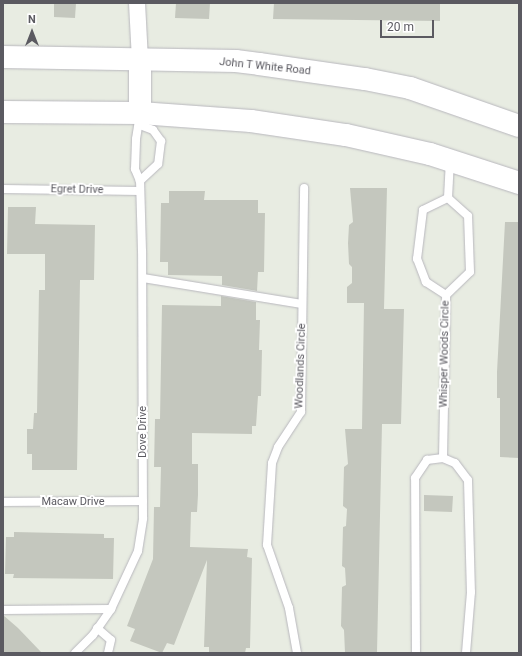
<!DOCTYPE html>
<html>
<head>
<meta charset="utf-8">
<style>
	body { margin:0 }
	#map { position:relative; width:522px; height:656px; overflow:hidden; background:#e8ece2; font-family:Roboto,sans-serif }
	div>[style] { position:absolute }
	.building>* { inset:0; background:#c4c7be }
	.roads { filter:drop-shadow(0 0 1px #b8b7bd) drop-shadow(0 0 1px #b8b7bd) }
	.service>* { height:8px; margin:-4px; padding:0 4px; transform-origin:4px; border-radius:4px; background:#fff }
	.minor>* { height:16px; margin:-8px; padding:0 8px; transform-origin:8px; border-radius:8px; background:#fff }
	.secondary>* { height:22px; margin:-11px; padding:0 11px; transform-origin:11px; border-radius:11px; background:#fff }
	span { translate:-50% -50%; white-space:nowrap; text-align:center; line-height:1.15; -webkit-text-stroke:4px #fff; paint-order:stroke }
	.street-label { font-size:11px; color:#5b5a61 }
	.frame { position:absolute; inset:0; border:4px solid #5b5a61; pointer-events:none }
	.north { position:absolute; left:12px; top:12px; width:40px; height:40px; -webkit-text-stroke:3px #fff; paint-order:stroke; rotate:0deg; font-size:11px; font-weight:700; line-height:16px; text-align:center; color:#5b5a61 }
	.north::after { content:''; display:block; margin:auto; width:14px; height:18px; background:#5b5a61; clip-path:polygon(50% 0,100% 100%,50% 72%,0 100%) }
	.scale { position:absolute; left:380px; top:20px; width:54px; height:18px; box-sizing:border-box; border:2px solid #5b5a61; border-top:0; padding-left:5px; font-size:12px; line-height:14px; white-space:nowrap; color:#5b5a61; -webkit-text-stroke:3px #fff; paint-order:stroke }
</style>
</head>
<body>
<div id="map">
	<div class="building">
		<i style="clip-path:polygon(54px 3px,76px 3px,75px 18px,54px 17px)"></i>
		<i style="clip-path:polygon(176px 3px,210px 3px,209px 19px,175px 18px)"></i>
		<i style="clip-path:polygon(274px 3px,440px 3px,440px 21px,273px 19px)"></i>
		<i style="clip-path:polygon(350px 188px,387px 188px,384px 309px,404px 309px,401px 424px,382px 424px,377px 653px,345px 653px,344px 630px,341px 626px,342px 587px,346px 585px,345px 568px,342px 566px,343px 527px,346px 526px,347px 509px,343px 506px,344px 467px,348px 464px,345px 429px,362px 429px,364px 303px,347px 303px,347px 287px,352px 283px,352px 267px,349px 264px,348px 243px,349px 225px,353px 222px)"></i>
		<i style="clip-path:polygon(169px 191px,205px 191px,204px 200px,258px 200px,258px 213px,265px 213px,264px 272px,258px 272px,257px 291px,222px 285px,222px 276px,168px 275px,168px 262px,160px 262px,161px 203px,169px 203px)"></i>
		<i style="clip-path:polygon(8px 207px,36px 207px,35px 224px,95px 225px,94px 280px,80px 280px,77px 470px,32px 470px,32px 454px,27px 454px,27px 429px,33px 429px,34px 413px,37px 413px,39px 290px,45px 290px,45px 254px,7px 254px)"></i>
		<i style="clip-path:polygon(505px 222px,519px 222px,519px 458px,500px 457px,500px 398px,497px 398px,497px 372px)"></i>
		<i style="clip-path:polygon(221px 296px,256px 302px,256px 320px,260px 320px,259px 350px,262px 350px,261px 396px,258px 396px,256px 426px,252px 426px,252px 434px,192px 433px,192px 464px,198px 464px,198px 495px,197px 512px,191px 512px,190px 547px,248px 549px,247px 557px,252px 558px,250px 648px,246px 648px,245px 653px,209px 653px,209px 647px,204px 647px,207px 560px,174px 645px,167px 643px,162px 653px,130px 641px,135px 629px,127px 626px,153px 559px,154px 507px,160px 507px,161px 467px,154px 467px,155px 419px,160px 419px,162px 305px,221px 306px)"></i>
		<i style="clip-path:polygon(424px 495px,453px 496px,452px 512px,424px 511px)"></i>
		<i style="clip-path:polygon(14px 532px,104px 534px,104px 538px,114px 538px,113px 579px,13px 578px,14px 574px,5px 574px,6px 537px,14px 537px)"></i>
		<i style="clip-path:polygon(3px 615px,18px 628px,42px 653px,3px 653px)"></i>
	</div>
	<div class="roads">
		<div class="service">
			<i style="left:140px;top:125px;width:14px;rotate:21deg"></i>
			<i style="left:153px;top:130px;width:14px;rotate:54deg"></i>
			<i style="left:161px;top:141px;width:23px;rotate:97deg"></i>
			<i style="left:158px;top:164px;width:25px;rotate:137deg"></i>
			<i style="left:3px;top:189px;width:137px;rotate:0.8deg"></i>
			<i style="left:448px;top:198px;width:37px;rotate:-87deg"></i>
			<i style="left:143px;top:278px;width:161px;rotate:9.3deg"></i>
			<i style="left:446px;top:295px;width:24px;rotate:-147deg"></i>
			<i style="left:426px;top:282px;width:25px;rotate:-111deg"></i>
			<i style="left:417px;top:259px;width:49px;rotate:-83deg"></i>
			<i style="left:423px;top:210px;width:28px;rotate:-26deg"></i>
			<i style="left:446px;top:295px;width:33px;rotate:-44deg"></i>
			<i style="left:470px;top:272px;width:56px;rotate:-92deg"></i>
			<i style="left:468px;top:216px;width:27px;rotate:-138deg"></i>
			<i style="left:443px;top:458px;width:163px;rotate:-88.9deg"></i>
			<i style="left:3px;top:502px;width:140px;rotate:-0.4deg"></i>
			<i style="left:3px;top:610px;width:108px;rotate:-0.5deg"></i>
			<i style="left:97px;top:628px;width:18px;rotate:41deg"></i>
			<i style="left:111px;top:640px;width:13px;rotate:103deg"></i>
			<i style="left:75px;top:653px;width:25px;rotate:-45deg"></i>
			<i style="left:93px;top:635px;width:32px;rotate:-55deg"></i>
			<i style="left:111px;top:609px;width:64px;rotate:-65deg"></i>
			<i style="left:138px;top:551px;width:33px;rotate:-81deg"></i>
			<i style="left:143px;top:518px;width:267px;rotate:-90.2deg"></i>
			<i style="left:142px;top:251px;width:70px;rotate:-91.6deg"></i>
			<i style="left:140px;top:181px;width:13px;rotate:-113deg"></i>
			<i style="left:135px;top:169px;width:30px;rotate:-88deg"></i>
			<i style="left:136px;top:139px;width:24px;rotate:-81deg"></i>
			<i style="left:297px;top:653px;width:46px;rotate:-100.1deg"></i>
			<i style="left:289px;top:608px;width:67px;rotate:-109.2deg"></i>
			<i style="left:267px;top:545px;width:82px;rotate:-86.5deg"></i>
			<i style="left:272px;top:463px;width:17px;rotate:-69deg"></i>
			<i style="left:278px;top:447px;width:42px;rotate:-56.7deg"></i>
			<i style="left:301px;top:412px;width:224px;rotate:-89.2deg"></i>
			<i style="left:416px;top:653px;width:175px;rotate:-90.3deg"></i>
			<i style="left:415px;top:478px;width:22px;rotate:-56deg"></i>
			<i style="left:427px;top:460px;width:16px;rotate:-7deg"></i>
			<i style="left:443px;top:458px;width:13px;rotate:23deg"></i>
			<i style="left:455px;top:463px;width:21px;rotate:53deg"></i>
			<i style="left:468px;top:480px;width:112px;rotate:88.5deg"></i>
			<i style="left:471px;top:592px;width:61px;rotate:94.7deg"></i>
		</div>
		<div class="minor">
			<i style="left:137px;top:3px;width:57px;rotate:87deg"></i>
		</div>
		<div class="secondary">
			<i style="left:3px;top:57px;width:233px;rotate:1deg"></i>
			<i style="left:236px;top:61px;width:23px;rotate:7deg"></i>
			<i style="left:259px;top:64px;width:107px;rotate:8.1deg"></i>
			<i style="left:365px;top:79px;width:46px;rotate:11.3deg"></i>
			<i style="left:410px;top:88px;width:115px;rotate:19.2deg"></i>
			<i style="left:140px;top:60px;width:53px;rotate:90deg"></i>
			<i style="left:3px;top:112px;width:137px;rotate:0.4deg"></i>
			<i style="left:140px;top:113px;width:111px;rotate:4.1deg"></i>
			<i style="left:251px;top:121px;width:96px;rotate:8.4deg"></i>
			<i style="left:346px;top:135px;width:86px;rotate:12.7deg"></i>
			<i style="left:430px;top:154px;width:94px;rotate:18deg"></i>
		</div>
	</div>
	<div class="street-label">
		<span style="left:265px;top:67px;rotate:6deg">John T White Road</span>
		<span style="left:77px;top:190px;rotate:1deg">Egret Drive</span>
		<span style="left:445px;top:354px;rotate:-89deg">Whisper Woods Circle</span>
		<span style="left:301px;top:366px;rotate:-88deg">Woodlands Circle</span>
		<span style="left:143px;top:432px;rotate:-90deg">Dove Drive</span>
		<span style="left:73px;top:502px">Macaw Drive</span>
	</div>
	<div class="frame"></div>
	<div class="north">N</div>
	<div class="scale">20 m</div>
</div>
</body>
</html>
